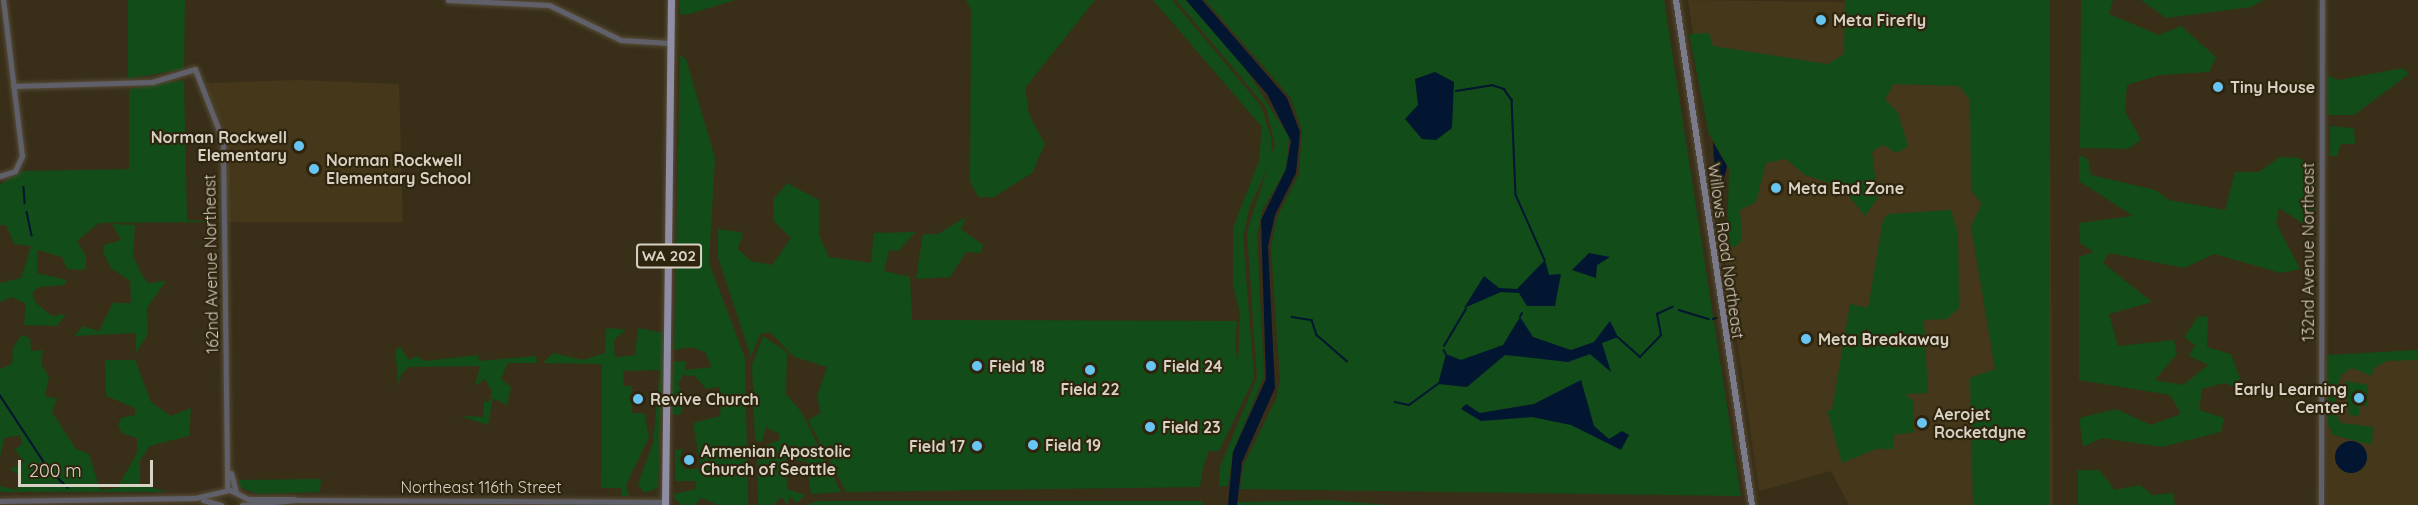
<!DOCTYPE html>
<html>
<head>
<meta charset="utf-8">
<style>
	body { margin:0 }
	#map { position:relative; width:2418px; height:505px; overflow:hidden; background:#392f19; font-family:Quicksand,sans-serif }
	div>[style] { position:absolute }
	.built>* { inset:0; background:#44371a }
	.green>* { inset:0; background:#124c18 }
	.water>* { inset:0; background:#021531 }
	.round { border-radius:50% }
	.stream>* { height:1.5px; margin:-0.75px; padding:0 0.75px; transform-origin:0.75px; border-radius:0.75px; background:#021531 }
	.roads { filter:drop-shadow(0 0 2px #564c38) drop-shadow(0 0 2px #564c38) }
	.tertiary>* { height:5px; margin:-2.5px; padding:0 2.5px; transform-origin:2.5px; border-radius:2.5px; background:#60606b }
	.secondary>* { height:6px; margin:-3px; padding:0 3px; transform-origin:3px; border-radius:3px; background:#7a7a8b }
	.primary>* { height:7px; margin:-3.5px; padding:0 3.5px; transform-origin:3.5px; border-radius:3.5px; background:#8f8ea4 }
	.dots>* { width:16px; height:16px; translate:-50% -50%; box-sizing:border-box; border:3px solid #2f250f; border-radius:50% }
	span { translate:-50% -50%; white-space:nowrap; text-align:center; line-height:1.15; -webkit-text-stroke:4.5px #2f250f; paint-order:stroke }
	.shield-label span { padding:2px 4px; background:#2f250f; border:2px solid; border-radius:4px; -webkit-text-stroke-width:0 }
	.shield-label { font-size:15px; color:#d8d2c5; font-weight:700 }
	.poi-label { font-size:16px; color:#d8d2c5; font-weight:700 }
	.left { translate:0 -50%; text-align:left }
	.right { translate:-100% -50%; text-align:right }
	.street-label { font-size:16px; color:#d8d2c5 }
	.scale { position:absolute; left:18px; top:460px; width:135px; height:27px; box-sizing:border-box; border:3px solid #d8d2c5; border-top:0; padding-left:8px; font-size:18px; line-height:21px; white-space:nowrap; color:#d8d2c5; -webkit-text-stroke:4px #2f250f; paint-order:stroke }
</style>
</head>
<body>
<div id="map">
	<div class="built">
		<i style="clip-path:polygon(1688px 0,2049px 5px,2053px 505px,1849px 505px,1831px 471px,1759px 491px,1723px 245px,1755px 146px,1697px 59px)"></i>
		<i style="clip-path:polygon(299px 80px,399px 84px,403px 222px,228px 222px,226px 134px,206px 83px)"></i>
		<i style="clip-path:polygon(2418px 352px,2418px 505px,2327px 505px,2326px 357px)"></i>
	</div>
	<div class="green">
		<i style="clip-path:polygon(128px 0,185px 0,184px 69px,128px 79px)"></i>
		<i style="clip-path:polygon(679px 0,735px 0,686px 15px,680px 14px)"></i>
		<i style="clip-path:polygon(966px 0,1095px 0,1025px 88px,1029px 115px,1045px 144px,1032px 173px,994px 197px,978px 197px,970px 181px,971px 10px)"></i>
		<i style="clip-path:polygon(1153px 0,1172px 0,1261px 106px,1271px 137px,1272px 158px,1249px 209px,1243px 238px,1254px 378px,1219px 451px,1209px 451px,1214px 437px,1203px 467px,1200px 487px,846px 492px,808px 420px,821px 413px,817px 397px,827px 367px,794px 357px,770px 332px,760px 334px,751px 357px,718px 257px,718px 229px,733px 231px,743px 233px,738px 249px,751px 261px,772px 265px,791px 238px,774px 221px,773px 200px,787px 183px,819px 200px,819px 235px,829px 257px,871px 263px,874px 233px,916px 232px,898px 251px,889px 250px,884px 271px,910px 277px,912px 320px,1237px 321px,1235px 344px,1238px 365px,1240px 314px,1233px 285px,1233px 228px,1259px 161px,1262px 127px)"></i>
		<i style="clip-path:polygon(1176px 0,1186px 0,1243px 65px,1289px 137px,1286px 169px,1262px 211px,1257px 236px,1264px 376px,1233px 452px,1228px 486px,1219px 487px,1220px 466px,1257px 378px,1247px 232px,1275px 144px,1266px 107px)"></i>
		<i style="clip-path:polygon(1205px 0,1664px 0,1741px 496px,1240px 489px,1244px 464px,1276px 399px,1280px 380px,1271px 247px,1277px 217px,1299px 174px,1302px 130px,1290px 97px)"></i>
		<i style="clip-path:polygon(1845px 0,2050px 0,2049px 505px,1973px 505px,1970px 378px,1995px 369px,1971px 226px,1982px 204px,1971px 190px,1970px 100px,1959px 86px,1894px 84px,1885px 99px,1898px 113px,1908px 146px,1897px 153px,1883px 145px,1872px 152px,1878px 198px,1865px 216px,1842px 187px,1805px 175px,1786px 159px,1766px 163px,1756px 202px,1740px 210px,1742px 240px,1735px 247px,1727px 244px,1729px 169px,1709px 134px,1689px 34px,1709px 33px,1713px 46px,1828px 64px,1844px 54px)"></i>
		<i style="clip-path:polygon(2081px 0,2113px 0,2109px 14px,2159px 35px,2181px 26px,2216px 57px,2209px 72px,2160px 75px,2127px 85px,2125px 111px,2141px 140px,2128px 149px,2080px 148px)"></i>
		<i style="clip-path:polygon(2141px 0,2264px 0,2251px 7px,2166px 18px)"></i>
		<i style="clip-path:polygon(680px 55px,686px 59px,715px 158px,709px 263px,745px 358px,748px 505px,719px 505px,701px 498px,695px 505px,682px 505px,675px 499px,674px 494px,696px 489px,696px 481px,675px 481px,675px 450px,683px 449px,679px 459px,685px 469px,701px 469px,693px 423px,720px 416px,721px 402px,720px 387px,706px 389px,695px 376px,683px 375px,678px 384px,686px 401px,680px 415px,671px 414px,673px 362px,685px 361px,685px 370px,712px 367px,705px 352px,691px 347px,674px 350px)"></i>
		<i style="clip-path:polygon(2403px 68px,2409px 74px,2354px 115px,2328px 115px,2327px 75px,2339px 80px)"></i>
		<i style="clip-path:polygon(184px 80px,187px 220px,218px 222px,99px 223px,77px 241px,86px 256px,86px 269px,78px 270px,67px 269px,62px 257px,37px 250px,37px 273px,67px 280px,64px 285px,39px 287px,32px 293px,36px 303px,52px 316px,66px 314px,57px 326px,24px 325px,26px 304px,12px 297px,0 302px,0 283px,21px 278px,31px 246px,14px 244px,6px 225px,0 225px,0 184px,23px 171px,129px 169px,129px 89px)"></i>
		<i style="clip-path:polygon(2330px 126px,2354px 128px,2355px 144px,2341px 144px,2337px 156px,2329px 156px)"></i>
		<i style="clip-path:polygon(2079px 155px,2088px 159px,2091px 175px,2155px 190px,2169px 200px,2225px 210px,2235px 172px,2259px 172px,2280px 157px,2300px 158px,2316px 175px,2316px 216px,2304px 224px,2279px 208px,2276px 223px,2300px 269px,2281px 273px,2214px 254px,2184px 268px,2109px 253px,2103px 263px,2152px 302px,2109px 314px,2118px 346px,2174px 340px,2177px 354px,2155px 380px,2183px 385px,2208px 365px,2189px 356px,2195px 345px,2184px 337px,2198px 317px,2208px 316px,2207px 347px,2231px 354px,2245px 392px,2225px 383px,2202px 389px,2199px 410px,2224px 418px,2221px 432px,2162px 447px,2102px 438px,2083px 447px,2079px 418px,2116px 409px,2151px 425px,2181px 414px,2170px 395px,2079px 380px,2079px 257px,2094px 252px,2080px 243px,2079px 223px,2133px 216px,2079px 181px)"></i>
		<i style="clip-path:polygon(1951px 210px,1958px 234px,1959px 308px,1947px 319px,1924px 320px,1928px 393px,1905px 394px,1914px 402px,1914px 432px,1894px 435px,1894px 449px,1876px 449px,1842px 463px,1827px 410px,1832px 410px,1850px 304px,1868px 308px,1883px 220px,1888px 214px)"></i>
		<i style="clip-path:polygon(966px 217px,961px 229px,983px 245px,981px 253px,966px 252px,950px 277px,916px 279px,923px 234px,938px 234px)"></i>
		<i style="clip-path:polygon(112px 224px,135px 225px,133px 256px,142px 275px,148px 283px,166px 281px,147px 308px,148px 334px,136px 353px,136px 333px,74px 336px,83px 326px,99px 331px,113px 303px,131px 303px,130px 281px,111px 268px,103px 252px,104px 245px,121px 240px)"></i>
		<i style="clip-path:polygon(612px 328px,626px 330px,614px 340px,615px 357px,635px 355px,638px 328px,664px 333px,658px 488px,644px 493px,638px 484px,653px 443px,660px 370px,623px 371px,624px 386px,632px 386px,632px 413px,644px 413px,649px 437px,626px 485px,629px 496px,622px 496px,621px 488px,601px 488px,602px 364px,543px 363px,553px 353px,583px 360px,605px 353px,606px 329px)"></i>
		<i style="clip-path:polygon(22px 335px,30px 338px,31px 351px,43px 350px,41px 364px,49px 377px,45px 396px,57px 399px,52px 412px,76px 449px,89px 454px,100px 490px,117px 488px,137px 453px,137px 438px,122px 433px,118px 424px,121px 418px,135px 415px,135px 408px,106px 396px,105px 360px,135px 360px,151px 402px,171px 416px,191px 408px,189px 436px,150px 446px,140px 460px,140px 484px,167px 492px,0 492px,0 486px,17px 490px,20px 476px,10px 469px,25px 462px,14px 449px,22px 445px,20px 435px,4px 438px,0 459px,0 369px,12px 364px,13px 347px)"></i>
		<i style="clip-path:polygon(763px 336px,787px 352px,786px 394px,802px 413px,841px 492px,811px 494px,807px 462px,786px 458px,787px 489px,805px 495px,797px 503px,789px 496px,788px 505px,781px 497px,773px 505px,758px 505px,757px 449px,779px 440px,779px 434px,766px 427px,762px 442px,755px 441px,752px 365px)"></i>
		<i style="clip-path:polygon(400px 347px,409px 360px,417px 356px,424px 361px,478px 355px,479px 361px,536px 356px,537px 363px,508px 363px,501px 379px,511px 387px,507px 405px,493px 398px,488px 425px,460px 416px,483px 417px,484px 402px,490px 401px,492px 392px,485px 379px,475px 386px,480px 366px,409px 367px,401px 374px,399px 388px,395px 350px)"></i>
		<i style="clip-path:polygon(2418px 350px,2418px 360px,2387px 361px,2374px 368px,2372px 376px,2352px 368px,2342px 374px,2336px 389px,2337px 417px,2341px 423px,2373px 427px,2372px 445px,2333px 435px,2328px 425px,2327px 355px)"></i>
		<i style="clip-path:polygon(2346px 381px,2368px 385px,2368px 406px,2359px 405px,2359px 416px,2349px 415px)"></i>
		<i style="clip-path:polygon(2078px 470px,2099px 470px,2115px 490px,2140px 485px,2152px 495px,2173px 493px,2175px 505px,2078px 505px)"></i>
		<i style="clip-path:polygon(321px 479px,320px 492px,259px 494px,241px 488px,238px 480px)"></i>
		<i style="clip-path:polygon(1329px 500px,1390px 505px,1237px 505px,1237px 502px)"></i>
		<i style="clip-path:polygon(818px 501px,1202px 501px,1204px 505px,806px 505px)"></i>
	</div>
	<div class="water">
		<i style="clip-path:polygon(1186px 0,1202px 0,1287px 98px,1300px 132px,1296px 173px,1275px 215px,1268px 246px,1275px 388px,1242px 462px,1237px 505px,1228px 505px,1233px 452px,1266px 379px,1261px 220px,1286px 169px,1291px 141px,1267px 94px)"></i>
		<i style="clip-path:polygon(1435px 72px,1454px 82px,1452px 128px,1436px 140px,1422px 139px,1405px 119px,1418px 105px,1415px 79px)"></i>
		<i style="clip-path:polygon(1713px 142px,1727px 166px,1720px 196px,1716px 194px)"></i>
		<i style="clip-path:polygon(1589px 253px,1610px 257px,1597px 265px,1596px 278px,1572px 270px)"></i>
		<i style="clip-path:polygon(1545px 260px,1549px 275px,1561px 274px,1555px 306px,1527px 306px,1519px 293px,1501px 292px,1464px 308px,1484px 276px,1499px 288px,1517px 289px)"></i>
		<i style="clip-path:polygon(1520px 317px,1533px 337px,1571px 350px,1594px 342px,1610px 321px,1618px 337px,1602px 343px,1611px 372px,1590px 354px,1568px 362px,1505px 355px,1467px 387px,1438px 384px,1446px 354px,1461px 360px,1503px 345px)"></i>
		<i style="clip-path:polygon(1581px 380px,1594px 426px,1609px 439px,1622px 431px,1629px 435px,1621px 450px,1571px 425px,1532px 417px,1481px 421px,1461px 409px,1466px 404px,1480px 413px,1534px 404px)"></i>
		<i class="round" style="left:2335px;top:441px;width:32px;height:32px"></i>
	</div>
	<div class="stream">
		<i style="left:1456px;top:91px;width:36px;rotate:-9deg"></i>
		<i style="left:1492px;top:85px;width:13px;rotate:18deg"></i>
		<i style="left:1504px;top:89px;width:14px;rotate:54deg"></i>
		<i style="left:1512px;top:100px;width:95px;rotate:87.6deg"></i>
		<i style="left:1516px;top:195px;width:71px;rotate:66deg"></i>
		<i style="left:24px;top:187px;width:16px;rotate:86deg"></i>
		<i style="left:27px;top:212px;width:24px;rotate:78deg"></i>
		<i style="left:1679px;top:310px;width:31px;rotate:17deg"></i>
		<i style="left:1292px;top:317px;width:20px;rotate:9deg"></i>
		<i style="left:1312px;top:320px;width:16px;rotate:72deg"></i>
		<i style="left:1317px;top:335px;width:40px;rotate:41deg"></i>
		<i style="left:1520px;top:317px;width:4px;rotate:-63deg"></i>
		<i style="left:1713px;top:319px;width:4px;rotate:-14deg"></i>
		<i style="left:1618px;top:337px;width:30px;rotate:42deg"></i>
		<i style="left:1640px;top:357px;width:30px;rotate:-46deg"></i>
		<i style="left:1661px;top:335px;width:21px;rotate:-101deg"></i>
		<i style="left:1657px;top:314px;width:17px;rotate:-25deg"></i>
		<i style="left:1444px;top:346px;width:43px;rotate:-59.3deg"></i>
		<i style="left:1444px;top:350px;width:4px;rotate:63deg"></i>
		<i style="left:0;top:395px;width:87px;rotate:56.7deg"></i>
		<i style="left:48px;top:468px;width:28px;rotate:45deg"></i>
		<i style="left:1395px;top:402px;width:14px;rotate:12deg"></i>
		<i style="left:1409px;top:405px;width:36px;rotate:-36deg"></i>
	</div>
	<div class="roads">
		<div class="tertiary">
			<i style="left:448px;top:0;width:101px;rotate:2.8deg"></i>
			<i style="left:549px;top:5px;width:80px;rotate:25.9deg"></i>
			<i style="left:621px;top:40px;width:49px;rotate:3.5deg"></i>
			<i style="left:13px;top:86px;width:139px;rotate:-1.6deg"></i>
			<i style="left:152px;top:82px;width:45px;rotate:-16.8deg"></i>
			<i style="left:195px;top:69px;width:77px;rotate:68.7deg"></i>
			<i style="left:223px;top:141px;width:349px;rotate:89.3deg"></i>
			<i style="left:0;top:176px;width:16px;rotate:-18deg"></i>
			<i style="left:15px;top:171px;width:17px;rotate:-65deg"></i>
			<i style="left:22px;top:156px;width:157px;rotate:-96.9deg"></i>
			<i style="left:231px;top:473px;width:20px;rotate:75deg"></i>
			<i style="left:203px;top:500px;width:19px;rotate:16deg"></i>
			<i style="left:0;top:501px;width:195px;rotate:-0.9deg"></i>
			<i style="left:195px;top:498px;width:36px;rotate:-13deg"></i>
			<i style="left:230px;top:490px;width:20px;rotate:27deg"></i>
			<i style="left:248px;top:499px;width:46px"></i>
			<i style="left:242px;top:505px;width:54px;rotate:-5.3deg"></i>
			<i style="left:296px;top:500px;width:369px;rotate:0.3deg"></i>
			<i style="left:2321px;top:505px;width:505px;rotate:-89.89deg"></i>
		</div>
		<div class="secondary">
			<i style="left:1676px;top:0;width:511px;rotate:81.44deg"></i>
		</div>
		<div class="primary">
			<i style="left:665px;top:505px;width:505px;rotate:-89.32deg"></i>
		</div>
	</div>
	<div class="dots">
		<i style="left:1821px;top:20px;background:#68c4f0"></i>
		<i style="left:2218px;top:87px;background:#68c4f0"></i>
		<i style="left:299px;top:146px;background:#68c4f0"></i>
		<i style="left:314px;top:169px;background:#68c4f0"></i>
		<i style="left:1776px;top:188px;background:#68c4f0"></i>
		<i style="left:1806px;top:339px;background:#68c4f0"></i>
		<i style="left:977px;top:366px;background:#68c4f0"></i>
		<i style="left:1151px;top:366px;background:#68c4f0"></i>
		<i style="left:1090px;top:370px;background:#68c4f0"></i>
		<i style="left:2359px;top:398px;background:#68c4f0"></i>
		<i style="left:638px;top:399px;background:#68c4f0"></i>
		<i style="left:1922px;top:423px;background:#68c4f0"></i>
		<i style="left:1150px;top:427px;background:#68c4f0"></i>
		<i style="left:1033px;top:445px;background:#68c4f0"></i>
		<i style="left:977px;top:446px;background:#68c4f0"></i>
		<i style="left:689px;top:460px;background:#68c4f0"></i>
	</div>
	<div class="shield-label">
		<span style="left:669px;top:256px">WA 202</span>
	</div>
	<div class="poi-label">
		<span class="left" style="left:1833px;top:20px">Meta Firefly</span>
		<span class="left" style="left:2230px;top:87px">Tiny House</span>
		<span class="right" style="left:287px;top:146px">Norman Rockwell<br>Elementary</span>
		<span class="left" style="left:326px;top:169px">Norman Rockwell<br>Elementary School</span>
		<span class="left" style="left:1788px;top:188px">Meta End Zone</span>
		<span class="left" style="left:1818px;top:339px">Meta Breakaway</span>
		<span class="left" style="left:989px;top:366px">Field 18</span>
		<span class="left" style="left:1163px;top:366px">Field 24</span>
		<span style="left:1090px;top:389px">Field 22</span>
		<span class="right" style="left:2347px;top:398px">Early Learning<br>Center</span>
		<span class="left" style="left:650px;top:399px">Revive Church</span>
		<span class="left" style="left:1934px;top:423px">Aerojet<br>Rocketdyne</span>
		<span class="left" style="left:1162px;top:427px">Field 23</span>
		<span class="left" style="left:1045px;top:445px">Field 19</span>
		<span class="right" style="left:965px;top:446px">Field 17</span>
		<span class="left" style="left:701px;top:460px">Armenian Apostolic<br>Church of Seattle</span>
	</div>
	<div class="street-label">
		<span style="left:1726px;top:251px;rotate:82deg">Willows Road Northeast</span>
		<span style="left:2308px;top:252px;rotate:-90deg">132nd Avenue Northeast</span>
		<span style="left:211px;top:264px;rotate:-91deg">162nd Avenue Northeast</span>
		<span style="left:481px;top:487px">Northeast 116th Street</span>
	</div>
	<div class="scale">200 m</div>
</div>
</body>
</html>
